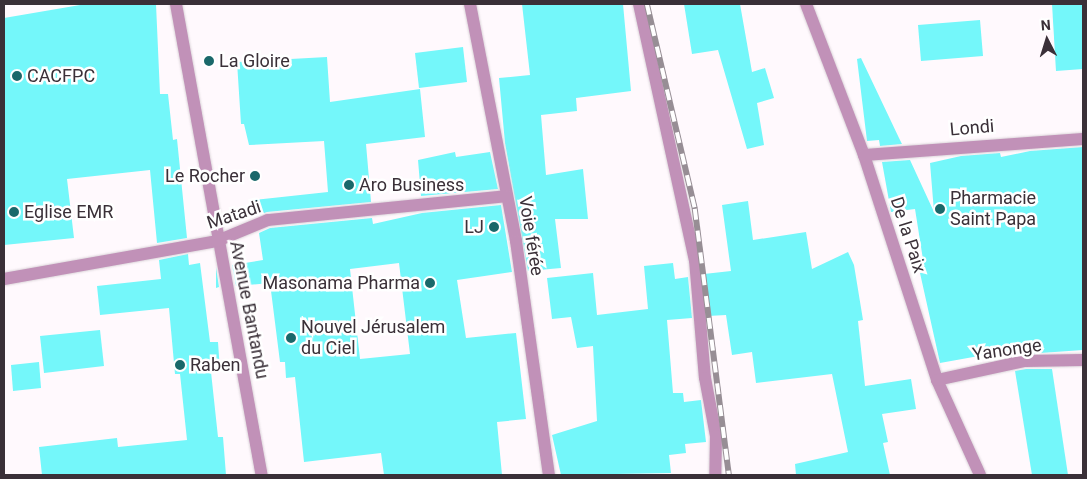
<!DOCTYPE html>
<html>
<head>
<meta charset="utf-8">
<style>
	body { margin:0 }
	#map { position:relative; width:1087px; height:479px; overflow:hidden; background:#fff9fd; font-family:Roboto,sans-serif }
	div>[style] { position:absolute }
	.building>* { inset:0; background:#74f7fa }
	.roads { filter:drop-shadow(0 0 1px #dcd5da) drop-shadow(0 0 1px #dcd5da) }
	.minor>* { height:12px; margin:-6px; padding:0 6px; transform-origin:6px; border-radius:6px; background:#c191b8 }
	.rail>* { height:5.5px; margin-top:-2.75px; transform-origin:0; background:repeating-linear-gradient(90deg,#fff 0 11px,#978e95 0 22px); box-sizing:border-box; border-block:1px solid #978e95 }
	.dots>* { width:14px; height:14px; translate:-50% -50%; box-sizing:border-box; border:2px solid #fff; border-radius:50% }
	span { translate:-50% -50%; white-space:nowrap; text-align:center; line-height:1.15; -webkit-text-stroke:5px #fff; paint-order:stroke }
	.poi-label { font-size:18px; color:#3a3038 }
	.left { translate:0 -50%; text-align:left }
	.right { translate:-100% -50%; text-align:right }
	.street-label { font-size:18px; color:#3a3038 }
	.frame { position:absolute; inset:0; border:5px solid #3a3038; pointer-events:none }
	.north { position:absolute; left:1022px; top:15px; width:50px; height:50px; -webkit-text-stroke:4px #fff; paint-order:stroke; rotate:355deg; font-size:14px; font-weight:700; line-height:20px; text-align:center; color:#3a3038 }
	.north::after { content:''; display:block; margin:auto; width:18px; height:22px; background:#3a3038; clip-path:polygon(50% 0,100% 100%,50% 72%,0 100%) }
</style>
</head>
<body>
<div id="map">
	<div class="building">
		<i style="clip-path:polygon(86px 4px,156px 4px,160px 94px,168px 94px,173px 140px,177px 139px,187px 238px,157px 243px,150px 170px,67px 179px,74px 238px,4px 245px,4px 18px)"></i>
		<i style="clip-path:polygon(522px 4px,623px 4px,631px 91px,576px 98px,577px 111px,541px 115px,546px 175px,583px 169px,588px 219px,555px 219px,561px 268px,528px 271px,505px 143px,499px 78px,530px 75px)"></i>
		<i style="clip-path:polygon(684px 4px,740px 4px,752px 72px,765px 68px,774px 98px,757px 103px,764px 145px,747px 149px,718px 50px,692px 54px)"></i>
		<i style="clip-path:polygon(1052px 4px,1083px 4px,1083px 69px,1056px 71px)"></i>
		<i style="clip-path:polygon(980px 20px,983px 56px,921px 61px,918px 25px)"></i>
		<i style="clip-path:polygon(463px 47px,467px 82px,419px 88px,415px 53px)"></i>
		<i style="clip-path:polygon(327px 57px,330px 102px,420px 89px,425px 137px,366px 144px,371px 202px,267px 212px,256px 216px,254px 200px,328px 192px,324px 141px,249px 145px,244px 124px,241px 124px,237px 62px)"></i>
		<i style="clip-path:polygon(861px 58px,899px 138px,902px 144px,880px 146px,879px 140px,867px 141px,857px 59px)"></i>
		<i style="clip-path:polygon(1083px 147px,1083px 350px,1013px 355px,1012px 350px,940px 363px,920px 273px,925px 272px,915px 209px,891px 212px,882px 162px,910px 160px,934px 212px,930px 163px,961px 156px,1000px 153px,1001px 157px,1030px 151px)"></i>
		<i style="clip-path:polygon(455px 152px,456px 157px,490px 152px,498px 189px,421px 196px,418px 160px)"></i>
		<i style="clip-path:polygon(748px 201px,753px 240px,806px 232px,812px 269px,848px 252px,854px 265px,863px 320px,858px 321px,865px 386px,911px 379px,916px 409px,882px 414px,888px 442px,883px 443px,890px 475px,796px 475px,795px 464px,848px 452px,832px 374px,756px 383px,752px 352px,732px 355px,726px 315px,708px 316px,704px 274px,731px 271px,722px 205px)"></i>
		<i style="clip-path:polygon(evenodd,501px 205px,512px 272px,457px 280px,466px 338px,516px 333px,526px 419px,497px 422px,502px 475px,384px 475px,381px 453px,304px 462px,295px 377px,286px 378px,285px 362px,280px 362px,270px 283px,236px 286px,232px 265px,263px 260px,259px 233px,270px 228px,372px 218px,373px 224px,422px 213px,501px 205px,399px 263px,410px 354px,360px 359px,350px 269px,399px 263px)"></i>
		<i style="clip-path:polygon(188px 254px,189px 265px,200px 263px,210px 342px,218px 342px,220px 371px,211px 372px,218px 437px,223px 437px,226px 475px,42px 475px,39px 447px,117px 438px,118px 447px,187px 440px,180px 374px,175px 374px,169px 308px,100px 315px,97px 286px,161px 279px,159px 260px)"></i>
		<i style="clip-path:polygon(673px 263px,675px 279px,688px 277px,692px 318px,667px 320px,673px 393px,683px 393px,684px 402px,701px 400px,706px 442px,685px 444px,686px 453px,669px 455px,671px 473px,561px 475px,552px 435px,597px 421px,593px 346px,577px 348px,571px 317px,552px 319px,547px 278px,593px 273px,597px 315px,648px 309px,644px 266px)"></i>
		<i style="clip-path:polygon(216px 267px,219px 287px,216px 288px)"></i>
		<i style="clip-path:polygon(100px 330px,104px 366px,44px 373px,40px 336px)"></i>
		<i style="clip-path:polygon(39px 362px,41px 388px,13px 391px,11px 365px)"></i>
		<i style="clip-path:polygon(1026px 369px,1052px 369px,1068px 475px,1032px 475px,1015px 371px)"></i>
	</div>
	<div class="roads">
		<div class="minor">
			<i style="left:176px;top:4px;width:479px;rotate:79.7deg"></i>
			<i style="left:470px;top:4px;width:241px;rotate:79deg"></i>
			<i style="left:516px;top:241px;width:236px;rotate:82deg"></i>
			<i style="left:639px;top:4px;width:262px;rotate:77.7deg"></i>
			<i style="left:695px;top:260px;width:118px;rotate:85.2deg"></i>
			<i style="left:705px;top:378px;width:59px;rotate:79.3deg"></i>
			<i style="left:716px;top:436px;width:39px;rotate:91deg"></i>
			<i style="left:806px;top:4px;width:162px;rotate:69deg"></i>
			<i style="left:864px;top:155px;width:237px;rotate:72deg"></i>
			<i style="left:937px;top:380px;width:104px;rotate:65.6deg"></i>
			<i style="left:864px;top:155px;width:220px;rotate:-4.2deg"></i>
			<i style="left:4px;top:279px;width:216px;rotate:-10.1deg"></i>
			<i style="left:217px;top:241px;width:55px;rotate:-22.4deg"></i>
			<i style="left:268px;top:220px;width:240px;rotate:-5.7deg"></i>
			<i style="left:937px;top:380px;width:90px;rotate:-12.2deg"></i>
			<i style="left:1025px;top:361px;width:58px;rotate:-1deg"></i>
		</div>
	</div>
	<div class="rail">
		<i style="left:647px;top:4px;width:211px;rotate:76.8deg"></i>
		<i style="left:695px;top:209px;width:268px;rotate:82.7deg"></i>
	</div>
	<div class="dots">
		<i style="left:209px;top:61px;background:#1a686a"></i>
		<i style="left:17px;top:76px;background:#1a686a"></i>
		<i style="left:255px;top:176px;background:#1a686a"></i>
		<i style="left:349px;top:185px;background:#1a686a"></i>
		<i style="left:940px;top:209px;background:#1a686a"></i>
		<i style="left:14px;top:212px;background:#1a686a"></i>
		<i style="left:494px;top:227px;background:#1a686a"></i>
		<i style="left:430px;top:283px;background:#1a686a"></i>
		<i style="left:291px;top:338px;background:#1a686a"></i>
		<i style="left:180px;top:365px;background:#1a686a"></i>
	</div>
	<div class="poi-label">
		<span class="left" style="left:219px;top:61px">La Gloire</span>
		<span class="left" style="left:27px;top:76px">CACFPC</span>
		<span class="right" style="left:245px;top:176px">Le Rocher</span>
		<span class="left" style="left:359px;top:185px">Aro Business</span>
		<span class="left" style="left:950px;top:209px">Pharmacie<br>Saint Papa</span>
		<span class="left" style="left:24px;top:212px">Eglise EMR</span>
		<span class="right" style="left:484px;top:227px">LJ</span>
		<span class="right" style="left:420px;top:283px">Masonama Pharma</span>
		<span class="left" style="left:301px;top:338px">Nouvel Jérusalem<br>du Ciel</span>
		<span class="left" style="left:190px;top:365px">Raben</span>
	</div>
	<div class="street-label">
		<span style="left:972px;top:128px;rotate:-5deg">Londi</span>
		<span style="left:234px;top:215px;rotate:-18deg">Matadi</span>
		<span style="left:908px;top:235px;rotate:72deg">De la Paix</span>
		<span style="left:531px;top:236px;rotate:81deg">Voie férée</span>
		<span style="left:249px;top:310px;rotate:79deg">Avenue Bantandu</span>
		<span style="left:1007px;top:350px;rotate:-8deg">Yanonge</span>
	</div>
	<div class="frame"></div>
	<div class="north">N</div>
</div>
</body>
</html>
